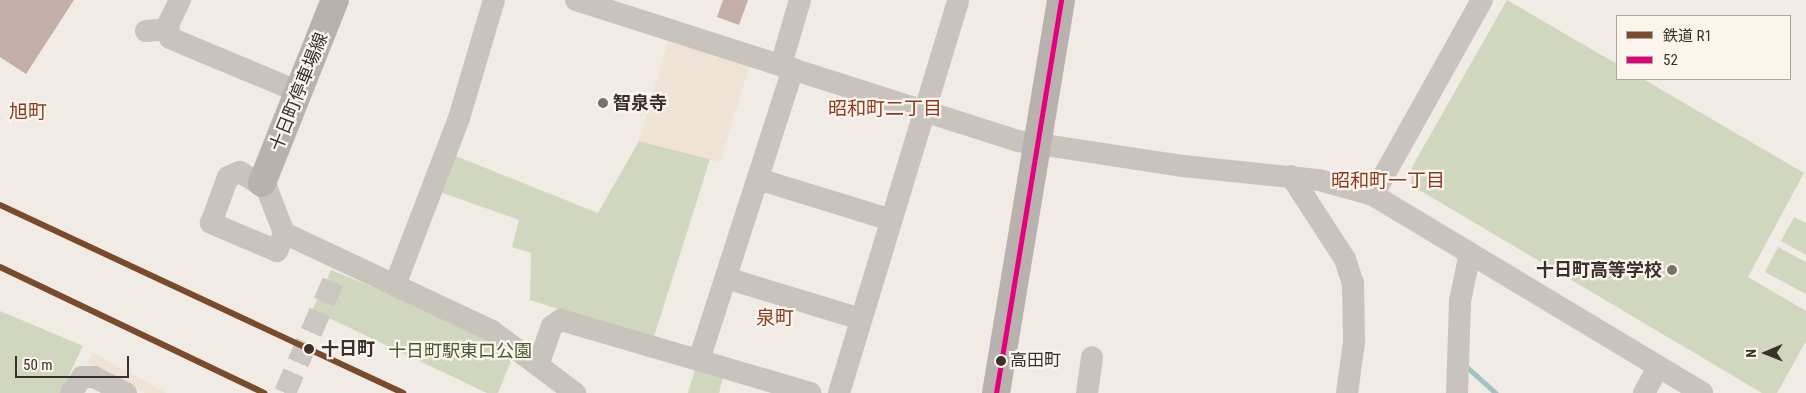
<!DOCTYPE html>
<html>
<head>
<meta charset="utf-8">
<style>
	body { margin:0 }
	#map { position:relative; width:1806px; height:393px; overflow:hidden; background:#f0ebe5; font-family:"Roboto Condensed","Noto Sans JP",sans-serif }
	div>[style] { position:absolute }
	.green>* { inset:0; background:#d1d6bf }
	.plaza>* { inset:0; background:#eee3d5 }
	.stream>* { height:4.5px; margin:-2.25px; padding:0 2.25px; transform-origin:2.25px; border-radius:2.25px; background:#a1c2c1 }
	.building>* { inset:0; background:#c3afa7 }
	.minor-tunnel>* { height:22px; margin-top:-11px; transform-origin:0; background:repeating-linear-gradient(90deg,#ccc6c0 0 22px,transparent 0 33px) }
	.minor>* { height:22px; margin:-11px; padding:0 11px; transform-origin:11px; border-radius:11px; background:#c9c3be }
	.major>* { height:28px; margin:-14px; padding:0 14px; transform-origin:14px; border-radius:14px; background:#b8b1ad }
	.rail>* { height:5.5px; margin-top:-2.75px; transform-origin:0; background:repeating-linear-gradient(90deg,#fbf5ee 0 11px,#b1aca8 0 22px); box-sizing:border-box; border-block:1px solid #b1aca8 }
	.bus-1>* { height:5px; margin:-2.5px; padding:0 2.5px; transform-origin:2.5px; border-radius:2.5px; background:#e5007d }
	.rail-1>* { height:6px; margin:-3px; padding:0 3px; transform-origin:3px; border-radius:3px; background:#7a4b2a }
	.dots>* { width:14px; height:14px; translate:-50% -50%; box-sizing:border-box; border:2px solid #fbf5ee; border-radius:50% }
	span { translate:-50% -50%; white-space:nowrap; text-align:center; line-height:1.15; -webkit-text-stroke:4.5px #fbf5ee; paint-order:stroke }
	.bus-label { font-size:17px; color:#3b302b }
	.left { translate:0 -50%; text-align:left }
	.street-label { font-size:18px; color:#3b302b }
	.poi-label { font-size:18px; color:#3b302b; font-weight:700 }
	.right { translate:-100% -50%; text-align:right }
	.stop-label { font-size:18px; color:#3b302b; font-weight:700 }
	.park-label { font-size:18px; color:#4a5a2e }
	.neighbourhood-label { font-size:19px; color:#8c3b22 }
	.legend { position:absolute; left:1616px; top:15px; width:175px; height:65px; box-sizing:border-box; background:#fbf5ee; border:1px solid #aea6a0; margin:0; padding:6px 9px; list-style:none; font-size:15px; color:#3b302b }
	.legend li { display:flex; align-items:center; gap:10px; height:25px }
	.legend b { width:25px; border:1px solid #aea6a0 }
	.north { position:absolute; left:1741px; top:328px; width:50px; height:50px; -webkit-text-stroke:4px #fbf5ee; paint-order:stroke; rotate:269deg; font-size:14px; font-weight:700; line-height:20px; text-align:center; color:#3b302b }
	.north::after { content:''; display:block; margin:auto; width:18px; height:22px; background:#3b302b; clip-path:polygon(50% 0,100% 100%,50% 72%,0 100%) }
	.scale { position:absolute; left:15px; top:356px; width:114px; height:22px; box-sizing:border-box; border:2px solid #3b302b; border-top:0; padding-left:6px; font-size:15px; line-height:18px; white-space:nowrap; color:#3b302b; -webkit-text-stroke:4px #fbf5ee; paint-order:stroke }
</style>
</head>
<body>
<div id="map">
	<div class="green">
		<i style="clip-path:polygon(1507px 0,1617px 64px,1617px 79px,1643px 79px,1804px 173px,1748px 277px,1806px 311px,1806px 341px,1777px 393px,1762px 393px,1411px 185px,1412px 167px)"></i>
		<i style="clip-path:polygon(639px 141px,710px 159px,653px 340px,530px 300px,531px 253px,512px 247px,519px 220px,440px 192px,453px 155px,598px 213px)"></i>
		<i style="clip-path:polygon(1794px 217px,1806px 223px,1806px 255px,1781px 241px)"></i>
		<i style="clip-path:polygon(1778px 247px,1806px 262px,1806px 294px,1765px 272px)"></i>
		<i style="clip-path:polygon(331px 270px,475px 329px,512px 359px,498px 393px,487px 393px,312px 310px)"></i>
		<i style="clip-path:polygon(0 311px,83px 346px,60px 393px,0 393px)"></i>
		<i style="clip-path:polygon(695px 369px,723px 377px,719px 393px,688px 393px)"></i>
	</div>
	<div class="plaza">
		<i style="clip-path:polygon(668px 41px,750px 65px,720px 162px,639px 141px)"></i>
		<i style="clip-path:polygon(93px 353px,167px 393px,145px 393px,87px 363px)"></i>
	</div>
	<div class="stream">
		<i style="left:1466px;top:366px;width:40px;rotate:42deg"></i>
	</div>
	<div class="building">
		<i style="clip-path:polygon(0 0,74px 0,26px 74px,0 57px)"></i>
		<i style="clip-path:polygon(723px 0,748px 0,739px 25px,717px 17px)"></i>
	</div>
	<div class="minor-tunnel">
		<i style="left:285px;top:393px;width:124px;rotate:-66.7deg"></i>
	</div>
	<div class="minor">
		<i style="left:180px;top:0;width:28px;rotate:116deg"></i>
		<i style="left:168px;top:25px;width:13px;rotate:81deg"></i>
		<i style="left:170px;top:38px;width:140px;rotate:22.7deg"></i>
		<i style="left:576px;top:0;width:465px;rotate:17.7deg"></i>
		<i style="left:1019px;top:141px;width:166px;rotate:8.7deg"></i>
		<i style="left:1183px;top:166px;width:137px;rotate:5.9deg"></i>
		<i style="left:1319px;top:180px;width:56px;rotate:15.5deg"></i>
		<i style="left:1373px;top:195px;width:384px;rotate:31deg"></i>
		<i style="left:146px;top:31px;width:21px;rotate:-5deg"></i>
		<i style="left:781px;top:65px;width:68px;rotate:-73.7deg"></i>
		<i style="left:240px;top:172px;width:32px;rotate:32deg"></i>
		<i style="left:267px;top:189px;width:47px;rotate:68.9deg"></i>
		<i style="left:284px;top:233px;width:19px;rotate:111deg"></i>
		<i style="left:277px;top:251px;width:72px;rotate:-157deg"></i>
		<i style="left:211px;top:223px;width:49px;rotate:-69.7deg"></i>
		<i style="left:228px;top:177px;width:13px;rotate:-23deg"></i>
		<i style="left:1291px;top:176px;width:99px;rotate:57deg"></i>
		<i style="left:1345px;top:259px;width:25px;rotate:72deg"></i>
		<i style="left:1353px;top:283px;width:59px;rotate:89deg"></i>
		<i style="left:1354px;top:342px;width:51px;rotate:97.8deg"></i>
		<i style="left:758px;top:179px;width:139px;rotate:17.1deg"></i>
		<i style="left:1373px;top:195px;width:223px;rotate:-60.8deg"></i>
		<i style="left:284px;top:233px;width:230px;rotate:25.2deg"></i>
		<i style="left:492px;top:331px;width:104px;rotate:36.8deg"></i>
		<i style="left:726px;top:278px;width:141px;rotate:16.9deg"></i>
		<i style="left:395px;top:285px;width:179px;rotate:-69deg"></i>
		<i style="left:459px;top:118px;width:123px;rotate:-73.5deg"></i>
		<i style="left:699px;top:360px;width:306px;rotate:-72.1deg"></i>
		<i style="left:539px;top:363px;width:39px;rotate:-71deg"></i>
		<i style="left:552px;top:326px;width:11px;rotate:-34deg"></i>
		<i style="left:561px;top:320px;width:260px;rotate:16.3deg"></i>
		<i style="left:71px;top:393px;width:19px;rotate:-55deg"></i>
		<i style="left:82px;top:377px;width:12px"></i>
		<i style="left:94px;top:377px;width:36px;rotate:27deg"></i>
		<i style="left:839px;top:393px;width:409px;rotate:-73.1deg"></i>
		<i style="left:1087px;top:393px;width:36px;rotate:-82deg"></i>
		<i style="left:1457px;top:393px;width:92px;rotate:-88.1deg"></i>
		<i style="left:1460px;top:301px;width:49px;rotate:-78.2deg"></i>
		<i style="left:1644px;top:393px;width:29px;rotate:-61deg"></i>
	</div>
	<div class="major">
		<i style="left:262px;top:183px;width:197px;rotate:-68.3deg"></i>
		<i style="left:996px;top:393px;width:398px;rotate:-80.6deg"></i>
	</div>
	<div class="rail">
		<i style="left:0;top:267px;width:293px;rotate:25.5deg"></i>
	</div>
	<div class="bus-1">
		<i style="left:996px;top:393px;width:398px;rotate:-80.6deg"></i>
	</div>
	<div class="rail-1">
		<i style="left:0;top:205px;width:445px;rotate:25deg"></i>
		<i style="left:0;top:267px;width:293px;rotate:25.5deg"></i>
	</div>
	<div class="dots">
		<i style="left:603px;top:103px;background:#7a716c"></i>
		<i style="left:1672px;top:270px;background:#7a716c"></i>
		<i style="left:309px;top:349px;background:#3b302b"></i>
		<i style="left:1001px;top:361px;background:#3b302b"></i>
	</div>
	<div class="bus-label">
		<span class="left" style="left:1010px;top:361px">高田町</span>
	</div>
	<div class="street-label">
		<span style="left:299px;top:92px;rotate:-68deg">十日町停車場線</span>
	</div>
	<div class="poi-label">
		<span class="left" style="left:613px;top:103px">智泉寺</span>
		<span class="right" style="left:1662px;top:270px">十日町高等学校</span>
	</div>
	<div class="stop-label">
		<span class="left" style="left:321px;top:349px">十日町</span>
	</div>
	<div class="park-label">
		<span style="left:460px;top:351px">十日町駅東口公園</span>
	</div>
	<div class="neighbourhood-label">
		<span style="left:885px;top:109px">昭和町二丁目</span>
		<span style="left:28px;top:112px">旭町</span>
		<span style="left:1388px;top:181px">昭和町一丁目</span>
		<span style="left:775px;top:318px">泉町</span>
	</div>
	<ul class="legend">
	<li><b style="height:6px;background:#7a4b2a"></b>鉄道 R1</li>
	<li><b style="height:6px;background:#e5007d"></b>52</li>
	</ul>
	<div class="north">N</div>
	<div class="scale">50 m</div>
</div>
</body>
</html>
